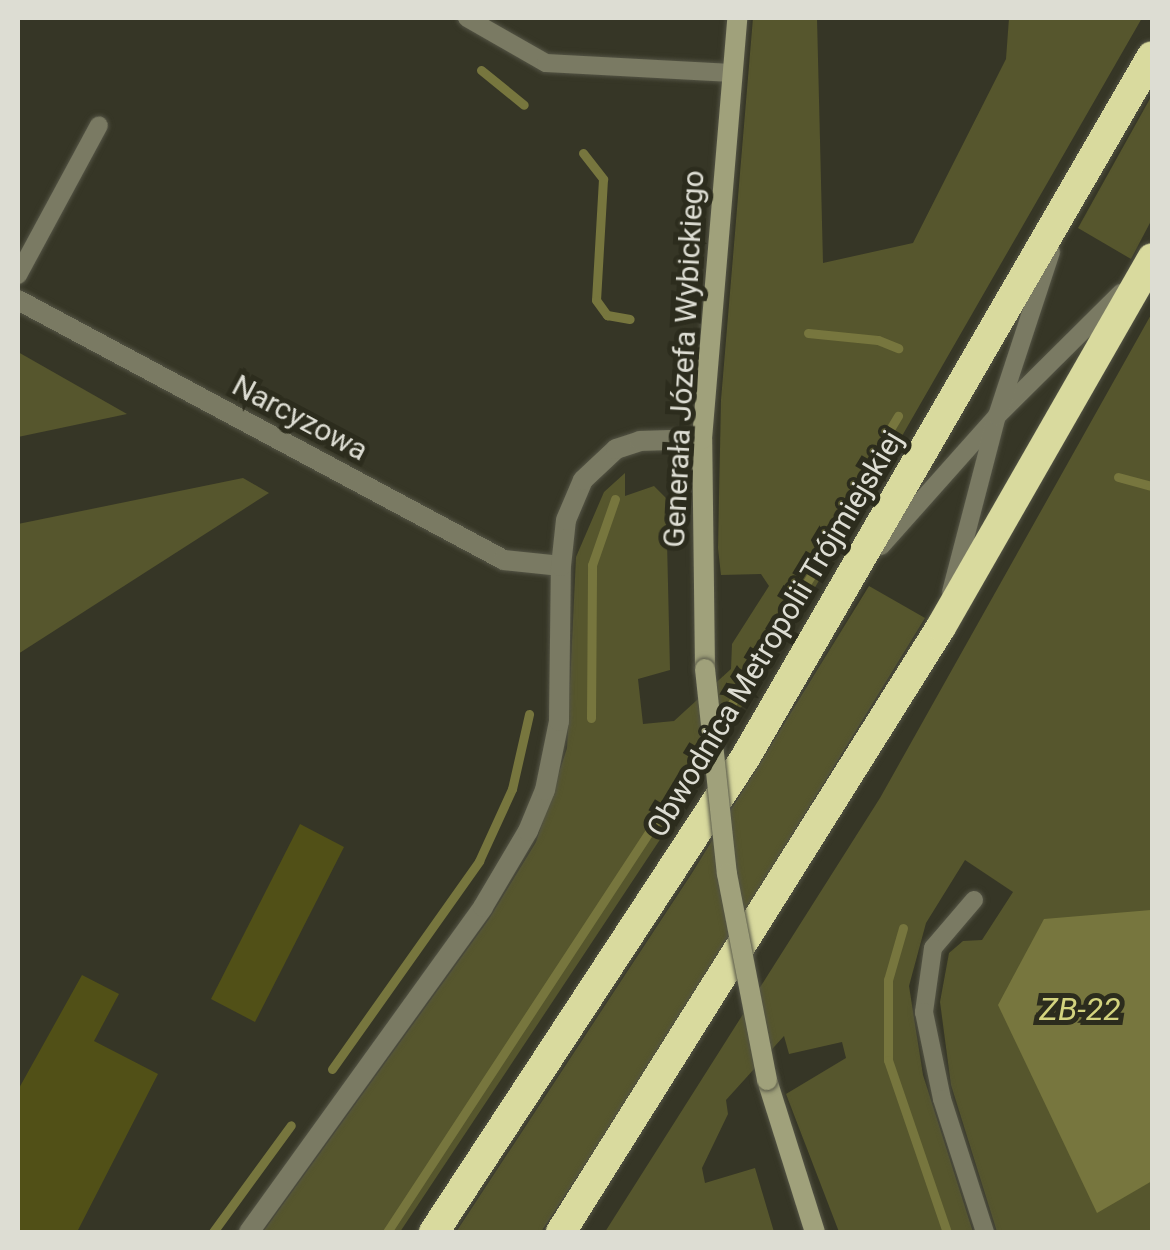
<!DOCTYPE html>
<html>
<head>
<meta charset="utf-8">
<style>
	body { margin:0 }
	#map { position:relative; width:1170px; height:1250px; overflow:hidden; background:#363626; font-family:Roboto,sans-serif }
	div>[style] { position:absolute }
	.green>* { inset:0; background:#56562d }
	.water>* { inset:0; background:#77763e }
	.stream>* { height:9px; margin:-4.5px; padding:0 4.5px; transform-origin:4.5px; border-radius:4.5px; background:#77763e }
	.building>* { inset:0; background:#515017 }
	.roads { filter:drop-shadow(0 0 2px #545445) drop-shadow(0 0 2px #545445) }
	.lane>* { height:18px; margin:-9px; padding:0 9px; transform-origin:9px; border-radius:9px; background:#7a7a63 }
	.street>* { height:20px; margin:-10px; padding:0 10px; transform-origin:10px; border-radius:10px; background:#7a7a63 }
	.secondary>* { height:20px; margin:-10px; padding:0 10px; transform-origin:10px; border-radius:10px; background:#a0a17b }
	.highway>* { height:30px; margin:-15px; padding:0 15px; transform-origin:15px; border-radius:15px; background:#d9da9e }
	.bridges { filter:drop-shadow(0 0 2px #545445) drop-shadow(0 0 2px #545445) }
	.secondary-bridge>* { height:20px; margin:-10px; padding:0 10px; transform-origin:10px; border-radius:10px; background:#a0a17b }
	span { translate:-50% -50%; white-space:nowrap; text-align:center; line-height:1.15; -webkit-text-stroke:10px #2c2c1d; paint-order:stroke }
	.street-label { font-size:30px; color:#ddddd3 }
	.water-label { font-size:32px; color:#d3d37e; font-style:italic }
	.frame { position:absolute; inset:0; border:20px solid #ddddd3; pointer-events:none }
</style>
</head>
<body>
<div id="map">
	<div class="green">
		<i style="clip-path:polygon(753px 18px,817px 18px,823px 263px,913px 243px,1006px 59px,1009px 18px,1142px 18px,817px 584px,661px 838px,400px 1232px,263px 1232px,489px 919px,536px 842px,567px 748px,576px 557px,604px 492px,625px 473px,625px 496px,654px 486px,666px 498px,670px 670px,638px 679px,643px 724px,674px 721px,731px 669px,732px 644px,769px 586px,761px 574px,721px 575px,718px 548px,721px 400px)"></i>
		<i style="clip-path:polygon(1152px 95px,1152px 219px,1131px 259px,1078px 228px)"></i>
		<i style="clip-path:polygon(1152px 313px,1152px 1232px,997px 1232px,951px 1085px,940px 1002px,949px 953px,963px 941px,982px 940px,1013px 892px,965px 860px,926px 923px,909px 986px,923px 1075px,973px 1232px,839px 1232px,786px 1094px,846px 1058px,842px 1042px,789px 1054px,784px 1036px,726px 1100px,728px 1114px,702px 1168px,705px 1183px,755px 1168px,774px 1232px,605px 1232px,880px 798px)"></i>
		<i style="clip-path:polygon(18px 352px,127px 414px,18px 437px)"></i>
		<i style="clip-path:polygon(243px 478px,269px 493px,18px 654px,18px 524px)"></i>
		<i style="clip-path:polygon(869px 586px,925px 618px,658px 1054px,541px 1232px,456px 1232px,692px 873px)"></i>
	</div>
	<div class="water">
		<i style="clip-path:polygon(1151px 910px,1152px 1181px,1097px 1213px,998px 1005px,1044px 919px)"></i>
	</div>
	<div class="stream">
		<i style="left:481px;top:70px;width:55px;rotate:39.1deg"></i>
		<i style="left:583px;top:153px;width:33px;rotate:52deg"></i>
		<i style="left:603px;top:179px;width:121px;rotate:93.3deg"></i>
		<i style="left:596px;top:300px;width:19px;rotate:54deg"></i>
		<i style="left:607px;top:315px;width:23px;rotate:10deg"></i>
		<i style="left:808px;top:333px;width:70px;rotate:5.7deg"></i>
		<i style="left:878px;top:340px;width:22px;rotate:22deg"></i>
		<i style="left:1118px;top:477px;width:35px;rotate:15deg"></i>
		<i style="left:591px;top:718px;width:153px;rotate:-89.6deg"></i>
		<i style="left:592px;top:565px;width:70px;rotate:-70.8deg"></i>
		<i style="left:716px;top:729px;width:201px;rotate:-58.2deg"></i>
		<i style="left:822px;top:558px;width:25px;rotate:-78deg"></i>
		<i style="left:827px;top:534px;width:138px;rotate:-59deg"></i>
		<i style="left:903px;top:928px;width:54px;rotate:106.1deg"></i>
		<i style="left:888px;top:980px;width:80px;rotate:90deg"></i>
		<i style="left:888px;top:1060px;width:182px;rotate:71.1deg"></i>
		<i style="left:332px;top:1069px;width:255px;rotate:-54.7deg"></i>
		<i style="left:479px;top:861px;width:79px;rotate:-65.4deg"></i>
		<i style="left:512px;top:789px;width:77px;rotate:-77.2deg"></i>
		<i style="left:213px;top:1232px;width:132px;rotate:-53.9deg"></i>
		<i style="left:387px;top:1232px;width:586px;rotate:-56.77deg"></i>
	</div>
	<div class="building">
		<i style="clip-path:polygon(300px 824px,344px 847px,255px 1022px,211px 999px)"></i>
		<i style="clip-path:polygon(82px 975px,119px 994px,94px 1041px,158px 1074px,77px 1232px,18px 1232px,18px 1090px)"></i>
	</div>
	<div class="roads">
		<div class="lane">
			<i style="left:467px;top:18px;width:91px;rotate:29.7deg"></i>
			<i style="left:546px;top:63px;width:186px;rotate:3.1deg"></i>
			<i style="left:18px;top:275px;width:170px;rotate:-61.6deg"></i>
			<i style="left:881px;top:546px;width:174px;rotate:-48.3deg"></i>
			<i style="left:997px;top:416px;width:175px;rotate:-44.8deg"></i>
			<i style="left:951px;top:592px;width:182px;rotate:-75.4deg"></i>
			<i style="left:997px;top:416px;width:173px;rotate:-71.8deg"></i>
			<i style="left:974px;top:900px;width:63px;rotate:130.5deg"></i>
			<i style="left:933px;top:948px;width:65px;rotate:98deg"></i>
			<i style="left:924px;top:1012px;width:89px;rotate:78.3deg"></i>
			<i style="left:942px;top:1099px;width:140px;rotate:72.1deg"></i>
		</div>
		<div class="street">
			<i style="left:18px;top:300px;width:551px;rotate:28.15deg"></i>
			<i style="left:504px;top:560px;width:57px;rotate:6deg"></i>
			<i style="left:249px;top:1232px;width:400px;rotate:-54.2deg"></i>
			<i style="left:483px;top:907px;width:88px;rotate:-59.4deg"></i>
			<i style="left:528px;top:831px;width:44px;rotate:-67.5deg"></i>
			<i style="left:545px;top:790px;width:70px;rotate:-78.5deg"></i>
			<i style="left:559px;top:721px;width:155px;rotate:-89.3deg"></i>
			<i style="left:561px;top:566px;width:46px;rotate:-83.8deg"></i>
			<i style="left:566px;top:520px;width:43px;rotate:-67deg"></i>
			<i style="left:583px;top:480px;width:45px;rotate:-43.2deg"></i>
			<i style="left:616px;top:449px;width:25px;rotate:-18deg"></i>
			<i style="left:640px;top:441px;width:62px;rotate:-1.8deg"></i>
		</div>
		<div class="secondary">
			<i style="left:705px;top:669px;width:230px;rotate:-90.7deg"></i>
			<i style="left:702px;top:439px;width:422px;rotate:-85.2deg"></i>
			<i style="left:767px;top:1080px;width:159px;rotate:72.5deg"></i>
		</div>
		<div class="highway">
			<i style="left:434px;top:1232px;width:567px;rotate:-56.73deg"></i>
			<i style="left:745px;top:758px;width:811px;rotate:-59.9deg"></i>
			<i style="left:561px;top:1232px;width:714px;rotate:-57.87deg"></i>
			<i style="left:941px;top:627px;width:425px;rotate:-60.2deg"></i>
		</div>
	</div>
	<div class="bridges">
		<div class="secondary-bridge">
			<i style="left:705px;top:669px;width:206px;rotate:83.9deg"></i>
			<i style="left:727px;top:874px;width:210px;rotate:79deg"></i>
		</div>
	</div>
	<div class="street-label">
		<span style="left:684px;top:359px;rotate:-87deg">Generała Józefa Wybickiego</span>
		<span style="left:300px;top:418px;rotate:28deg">Narcyzowa</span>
		<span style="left:775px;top:634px;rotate:-59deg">Obwodnica Metropolii Trójmiejskiej</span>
	</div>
	<div class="water-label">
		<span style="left:1080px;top:1009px">ZB-22</span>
	</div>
	<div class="frame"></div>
</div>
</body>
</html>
